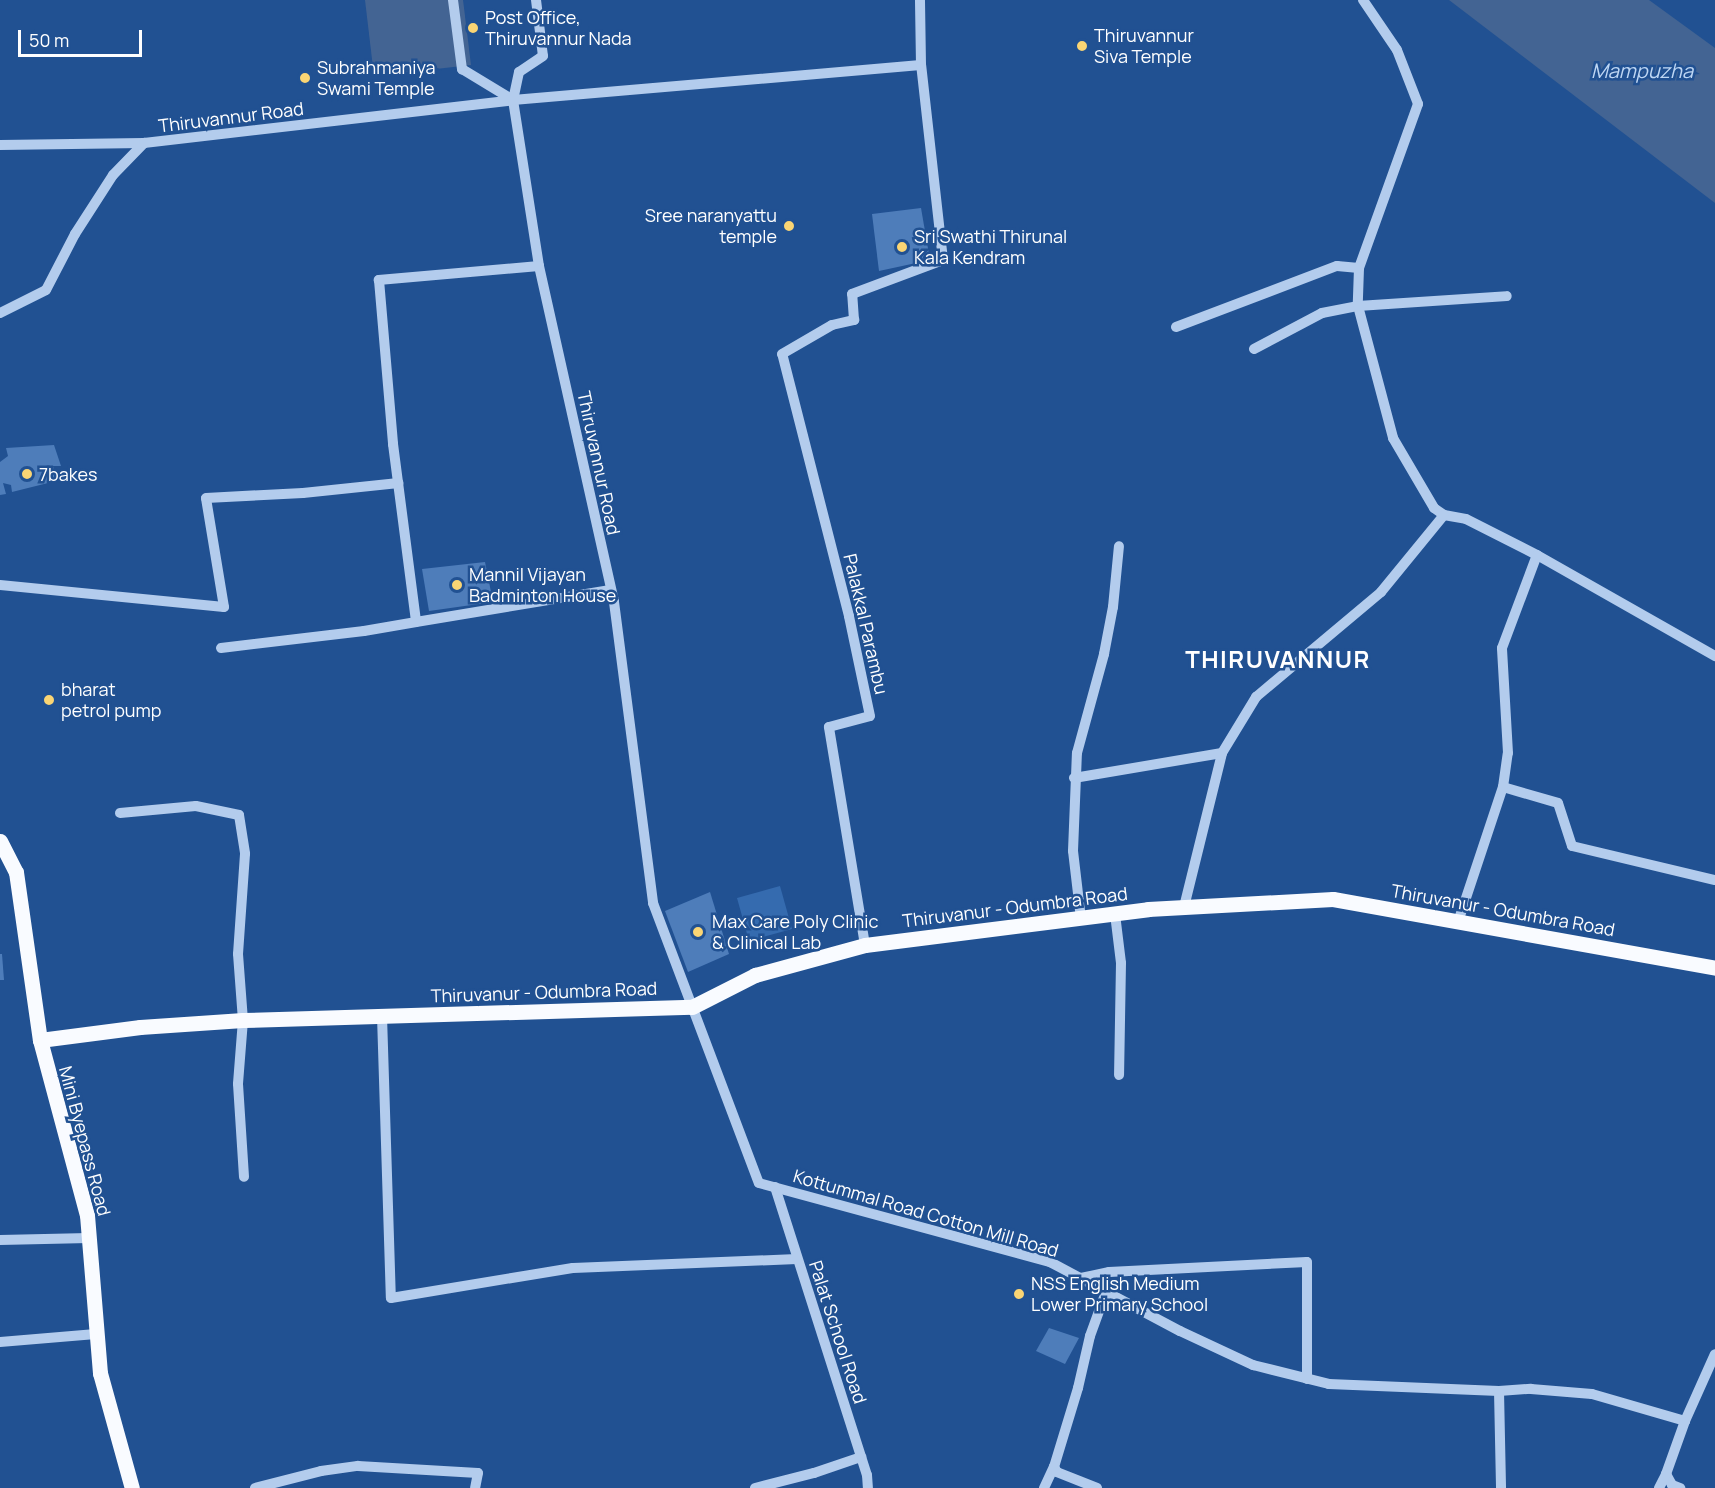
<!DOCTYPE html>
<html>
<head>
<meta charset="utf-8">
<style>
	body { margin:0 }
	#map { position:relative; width:1715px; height:1488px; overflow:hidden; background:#215192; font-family:Manrope,sans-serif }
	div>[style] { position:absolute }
	.green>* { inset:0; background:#356baf }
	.water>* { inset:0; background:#436493 }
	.building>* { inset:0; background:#4e7dba }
	.minor>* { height:10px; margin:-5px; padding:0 5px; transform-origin:5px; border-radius:5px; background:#b3cced }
	.major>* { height:15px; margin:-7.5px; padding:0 7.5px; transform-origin:7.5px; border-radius:7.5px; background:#f9fbff }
	.dots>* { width:16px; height:16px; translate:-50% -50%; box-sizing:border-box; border:3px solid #215192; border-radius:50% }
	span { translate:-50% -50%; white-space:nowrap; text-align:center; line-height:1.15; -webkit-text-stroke:5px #215192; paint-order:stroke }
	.poi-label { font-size:18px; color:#fff }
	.left { translate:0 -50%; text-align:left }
	.right { translate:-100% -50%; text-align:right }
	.street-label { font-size:18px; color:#fff }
	.water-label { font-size:20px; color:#bfd7f4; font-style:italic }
	.district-label { font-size:24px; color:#fff; font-weight:700; letter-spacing:1.5px }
	.scale { position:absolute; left:18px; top:30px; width:124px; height:27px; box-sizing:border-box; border:3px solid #fff; border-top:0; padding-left:8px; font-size:18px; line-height:21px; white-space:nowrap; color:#fff; -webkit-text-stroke:4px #215192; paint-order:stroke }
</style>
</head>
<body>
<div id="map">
	<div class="green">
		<i style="clip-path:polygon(780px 886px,792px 929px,749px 941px,737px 898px)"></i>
	</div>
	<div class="water">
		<i style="clip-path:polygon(365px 0,463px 0,471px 65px,374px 76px)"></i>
		<i style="clip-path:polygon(1449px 0,1649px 0,1715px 48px,1715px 203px)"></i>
	</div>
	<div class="building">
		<i style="clip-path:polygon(921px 208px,930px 260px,879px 271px,872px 214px)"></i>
		<i style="clip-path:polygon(54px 445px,61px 466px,53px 466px,56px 481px,12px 492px,11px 485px,3px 483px,6px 494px,0 495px,0 462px,8px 456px,6px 448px)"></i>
		<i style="clip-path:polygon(485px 562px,493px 602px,429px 611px,422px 569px)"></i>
		<i style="clip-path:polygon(710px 892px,729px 954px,688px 972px,665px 911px)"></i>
		<i style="clip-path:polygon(0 954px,2px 954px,4px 980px,0 980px)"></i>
		<i style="clip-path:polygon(1049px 1328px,1079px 1338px,1065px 1364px,1036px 1351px)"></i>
	</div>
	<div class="minor">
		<i style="left:453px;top:0;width:70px;rotate:82.6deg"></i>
		<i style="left:462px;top:69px;width:60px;rotate:31.3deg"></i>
		<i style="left:536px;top:0;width:56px;rotate:82.9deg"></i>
		<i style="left:543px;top:56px;width:29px;rotate:146deg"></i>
		<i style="left:519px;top:72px;width:29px;rotate:102deg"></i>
		<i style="left:513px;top:100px;width:168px;rotate:81.1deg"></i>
		<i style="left:539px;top:266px;width:344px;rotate:77.4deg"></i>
		<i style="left:614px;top:602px;width:304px;rotate:82.6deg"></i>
		<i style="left:653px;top:903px;width:299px;rotate:69.3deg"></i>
		<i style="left:759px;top:1183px;width:302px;rotate:15.2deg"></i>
		<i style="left:1050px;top:1262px;width:147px;rotate:28deg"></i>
		<i style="left:1180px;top:1331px;width:81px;rotate:25deg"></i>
		<i style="left:1253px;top:1365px;width:78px;rotate:14deg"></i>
		<i style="left:1329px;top:1384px;width:170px;rotate:2.4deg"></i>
		<i style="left:1499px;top:1391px;width:32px;rotate:-4deg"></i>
		<i style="left:1531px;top:1389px;width:61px;rotate:4.7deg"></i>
		<i style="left:1592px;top:1394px;width:97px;rotate:16.2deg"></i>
		<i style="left:1685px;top:1421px;width:56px;rotate:109.7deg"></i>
		<i style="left:1666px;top:1474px;width:13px;rotate:61deg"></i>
		<i style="left:1672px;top:1485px;width:9px;rotate:21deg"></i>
		<i style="left:1363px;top:0;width:60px;rotate:55.8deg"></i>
		<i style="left:1397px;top:50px;width:58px;rotate:68.7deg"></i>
		<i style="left:1418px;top:104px;width:174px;rotate:109.8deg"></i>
		<i style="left:1359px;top:268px;width:38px;rotate:92deg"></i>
		<i style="left:1358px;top:306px;width:137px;rotate:75.1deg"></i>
		<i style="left:1393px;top:438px;width:81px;rotate:59.6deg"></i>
		<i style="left:1434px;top:508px;width:12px;rotate:35deg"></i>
		<i style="left:1444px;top:515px;width:22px;rotate:10deg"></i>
		<i style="left:1466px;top:519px;width:80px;rotate:26.9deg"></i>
		<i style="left:1537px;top:555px;width:205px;rotate:29.6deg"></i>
		<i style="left:0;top:145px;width:144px;rotate:-0.8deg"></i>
		<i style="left:539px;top:266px;width:161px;rotate:175deg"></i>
		<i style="left:379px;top:280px;width:165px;rotate:85.1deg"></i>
		<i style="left:393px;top:444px;width:179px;rotate:82.6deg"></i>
		<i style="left:416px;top:622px;width:197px;rotate:-9.4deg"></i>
		<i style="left:0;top:313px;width:51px;rotate:-26.6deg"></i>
		<i style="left:46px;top:290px;width:63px;rotate:-62.6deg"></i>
		<i style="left:75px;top:234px;width:70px;rotate:-57.2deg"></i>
		<i style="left:113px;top:175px;width:45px;rotate:-45.9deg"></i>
		<i style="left:144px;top:143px;width:371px;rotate:-6.6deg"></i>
		<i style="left:513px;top:100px;width:409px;rotate:-4.9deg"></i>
		<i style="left:1176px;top:327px;width:172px;rotate:-20.8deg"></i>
		<i style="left:1337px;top:266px;width:22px;rotate:5deg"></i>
		<i style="left:1254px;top:349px;width:77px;rotate:-27.9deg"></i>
		<i style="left:1322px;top:313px;width:37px;rotate:-11deg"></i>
		<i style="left:1358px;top:306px;width:149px;rotate:-3.8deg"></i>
		<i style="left:0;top:585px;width:225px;rotate:5.6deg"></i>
		<i style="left:224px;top:607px;width:110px;rotate:-99.4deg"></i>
		<i style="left:206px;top:498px;width:97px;rotate:-3deg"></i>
		<i style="left:303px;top:493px;width:96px;rotate:-6deg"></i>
		<i style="left:221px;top:648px;width:144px;rotate:-6.8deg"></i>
		<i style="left:364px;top:631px;width:53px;rotate:-9.8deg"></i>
		<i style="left:1074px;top:778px;width:150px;rotate:-9.6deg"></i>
		<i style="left:1222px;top:753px;width:66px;rotate:-58.7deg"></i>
		<i style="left:1256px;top:697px;width:163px;rotate:-40deg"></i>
		<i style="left:1381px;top:592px;width:99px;rotate:-50.7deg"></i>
		<i style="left:1503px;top:787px;width:57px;rotate:16.2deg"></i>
		<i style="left:1558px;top:803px;width:45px;rotate:72deg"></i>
		<i style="left:1572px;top:846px;width:147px;rotate:13.4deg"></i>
		<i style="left:120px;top:813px;width:76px;rotate:-5.3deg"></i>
		<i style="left:196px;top:806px;width:44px;rotate:11.8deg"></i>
		<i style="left:239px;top:815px;width:39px;rotate:81deg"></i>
		<i style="left:245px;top:854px;width:100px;rotate:94deg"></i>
		<i style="left:238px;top:954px;width:66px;rotate:85.7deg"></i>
		<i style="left:243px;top:1020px;width:64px;rotate:94.5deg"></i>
		<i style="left:238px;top:1084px;width:93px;rotate:86.3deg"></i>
		<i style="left:1184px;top:907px;width:159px;rotate:-76.1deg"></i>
		<i style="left:1115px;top:914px;width:49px;rotate:83deg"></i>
		<i style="left:1121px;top:963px;width:112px;rotate:91deg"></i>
		<i style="left:1081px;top:919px;width:68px;rotate:-96.7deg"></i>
		<i style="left:1073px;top:851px;width:98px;rotate:-87.7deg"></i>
		<i style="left:1077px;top:753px;width:103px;rotate:-74.7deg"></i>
		<i style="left:1104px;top:654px;width:48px;rotate:-79.2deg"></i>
		<i style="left:1113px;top:607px;width:61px;rotate:-84.4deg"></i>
		<i style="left:1458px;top:922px;width:142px;rotate:-71.6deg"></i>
		<i style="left:1503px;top:787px;width:34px;rotate:-82deg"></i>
		<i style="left:1508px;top:753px;width:105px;rotate:-93.3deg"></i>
		<i style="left:1502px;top:648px;width:99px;rotate:-69.4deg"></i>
		<i style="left:865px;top:945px;width:221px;rotate:-99.4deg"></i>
		<i style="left:829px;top:727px;width:42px;rotate:-15deg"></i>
		<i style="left:870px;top:716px;width:102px;rotate:-101.9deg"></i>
		<i style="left:849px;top:616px;width:270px;rotate:-104.3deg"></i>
		<i style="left:782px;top:354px;width:58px;rotate:-30.1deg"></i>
		<i style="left:832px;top:325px;width:23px;rotate:-13deg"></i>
		<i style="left:854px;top:320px;width:26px;rotate:-94deg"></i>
		<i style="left:852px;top:294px;width:97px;rotate:-20.5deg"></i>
		<i style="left:943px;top:260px;width:196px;rotate:-96.4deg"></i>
		<i style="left:921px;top:65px;width:65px;rotate:-90.9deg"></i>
		<i style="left:382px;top:1016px;width:282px;rotate:88.2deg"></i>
		<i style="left:391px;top:1298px;width:184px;rotate:-9.4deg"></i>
		<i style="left:573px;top:1268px;width:224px;rotate:-2.3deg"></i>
		<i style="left:775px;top:1187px;width:302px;rotate:72.3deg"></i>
		<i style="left:867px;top:1475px;width:13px;rotate:86deg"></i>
		<i style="left:0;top:1240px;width:89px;rotate:-1.3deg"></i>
		<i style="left:1081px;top:1278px;width:29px;rotate:-12deg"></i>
		<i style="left:1109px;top:1272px;width:198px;rotate:-2.9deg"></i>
		<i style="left:1307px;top:1262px;width:117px;rotate:90deg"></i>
		<i style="left:0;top:1342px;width:96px;rotate:-4.8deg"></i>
		<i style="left:1499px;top:1391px;width:97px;rotate:88.8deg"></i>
		<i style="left:1685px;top:1421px;width:73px;rotate:-65.9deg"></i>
		<i style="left:255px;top:1488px;width:68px;rotate:-14.4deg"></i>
		<i style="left:321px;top:1471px;width:37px;rotate:-8deg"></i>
		<i style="left:358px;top:1466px;width:120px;rotate:3.3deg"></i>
		<i style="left:478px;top:1473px;width:15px;rotate:101deg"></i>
		<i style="left:755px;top:1488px;width:61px;rotate:-14.3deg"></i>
		<i style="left:814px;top:1473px;width:50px;rotate:-18.8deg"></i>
		<i style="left:1044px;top:1488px;width:23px;rotate:-65deg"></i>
		<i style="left:1097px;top:1488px;width:43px;rotate:-158.2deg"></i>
		<i style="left:1057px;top:1472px;width:6px;rotate:-121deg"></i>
		<i style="left:1054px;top:1467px;width:83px;rotate:-73.1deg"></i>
		<i style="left:1078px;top:1388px;width:53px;rotate:-77deg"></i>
		<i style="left:1090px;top:1336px;width:47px;rotate:-70deg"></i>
		<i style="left:1659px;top:1488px;width:16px;rotate:-63deg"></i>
	</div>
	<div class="major">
		<i style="left:0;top:841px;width:35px;rotate:63deg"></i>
		<i style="left:16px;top:872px;width:170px;rotate:81.9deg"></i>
		<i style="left:40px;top:1040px;width:181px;rotate:75deg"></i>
		<i style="left:87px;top:1215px;width:159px;rotate:85.3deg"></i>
		<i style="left:100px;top:1373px;width:119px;rotate:74.5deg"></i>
		<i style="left:40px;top:1040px;width:101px;rotate:-7.4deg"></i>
		<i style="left:140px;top:1027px;width:103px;rotate:-3.9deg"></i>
		<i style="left:243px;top:1020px;width:449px;rotate:-1.7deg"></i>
		<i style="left:692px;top:1007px;width:71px;rotate:-26.9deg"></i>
		<i style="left:755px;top:975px;width:114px;rotate:-15.3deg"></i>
		<i style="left:865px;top:945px;width:285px;rotate:-7.2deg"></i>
		<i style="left:1148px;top:909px;width:185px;rotate:-3.1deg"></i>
		<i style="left:1333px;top:899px;width:388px;rotate:10.2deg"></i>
	</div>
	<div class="dots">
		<i style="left:473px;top:28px;background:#fad574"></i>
		<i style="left:1082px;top:46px;background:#fad574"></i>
		<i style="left:305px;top:78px;background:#fad574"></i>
		<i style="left:789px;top:226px;background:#fad574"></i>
		<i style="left:902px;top:247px;background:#fad574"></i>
		<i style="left:27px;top:474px;background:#fad574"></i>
		<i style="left:457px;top:585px;background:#fad574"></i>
		<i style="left:49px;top:700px;background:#fad574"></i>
		<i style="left:698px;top:932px;background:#fad574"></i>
		<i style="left:1019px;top:1294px;background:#fad574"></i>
	</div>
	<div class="poi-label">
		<span class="left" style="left:485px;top:28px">Post Office,<br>Thiruvannur Nada</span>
		<span class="left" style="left:1094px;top:46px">Thiruvannur<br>Siva Temple</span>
		<span class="left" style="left:317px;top:78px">Subrahmaniya<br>Swami Temple</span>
		<span class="right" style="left:777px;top:226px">Sree naranyattu<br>temple</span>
		<span class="left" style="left:914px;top:247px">Sri Swathi Thirunal<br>Kala Kendram</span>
		<span class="left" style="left:39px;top:474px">7bakes</span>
		<span class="left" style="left:469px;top:585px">Mannil Vijayan<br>Badminton House</span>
		<span class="left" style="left:61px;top:700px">bharat<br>petrol pump</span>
		<span class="left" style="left:712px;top:932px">Max Care Poly Clinic<br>&amp; Clinical Lab</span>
		<span class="left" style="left:1031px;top:1294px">NSS English Medium<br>Lower Primary School</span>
	</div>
	<div class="street-label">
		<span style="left:231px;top:117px;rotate:-7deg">Thiruvannur Road</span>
		<span style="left:599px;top:463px;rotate:78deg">Thiruvannur Road</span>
		<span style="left:866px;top:624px;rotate:77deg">Palakkal Parambu</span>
		<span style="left:1015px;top:907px;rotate:-7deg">Thiruvanur - Odumbra Road</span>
		<span style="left:1503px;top:910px;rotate:10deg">Thiruvanur - Odumbra Road</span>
		<span style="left:544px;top:992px;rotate:-2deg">Thiruvanur - Odumbra Road</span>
		<span style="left:85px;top:1141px;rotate:75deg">Mini Byepass Road</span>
		<span style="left:926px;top:1213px;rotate:16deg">Kottummal Road Cotton Mill Road</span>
		<span style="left:838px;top:1332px;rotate:72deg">Palat School Road</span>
	</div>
	<div class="water-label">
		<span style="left:1642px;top:70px">Mampuzha</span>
	</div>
	<div class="district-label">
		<span style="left:1278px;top:659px">THIRUVANNUR</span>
	</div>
	<div class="scale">50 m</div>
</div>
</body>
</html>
